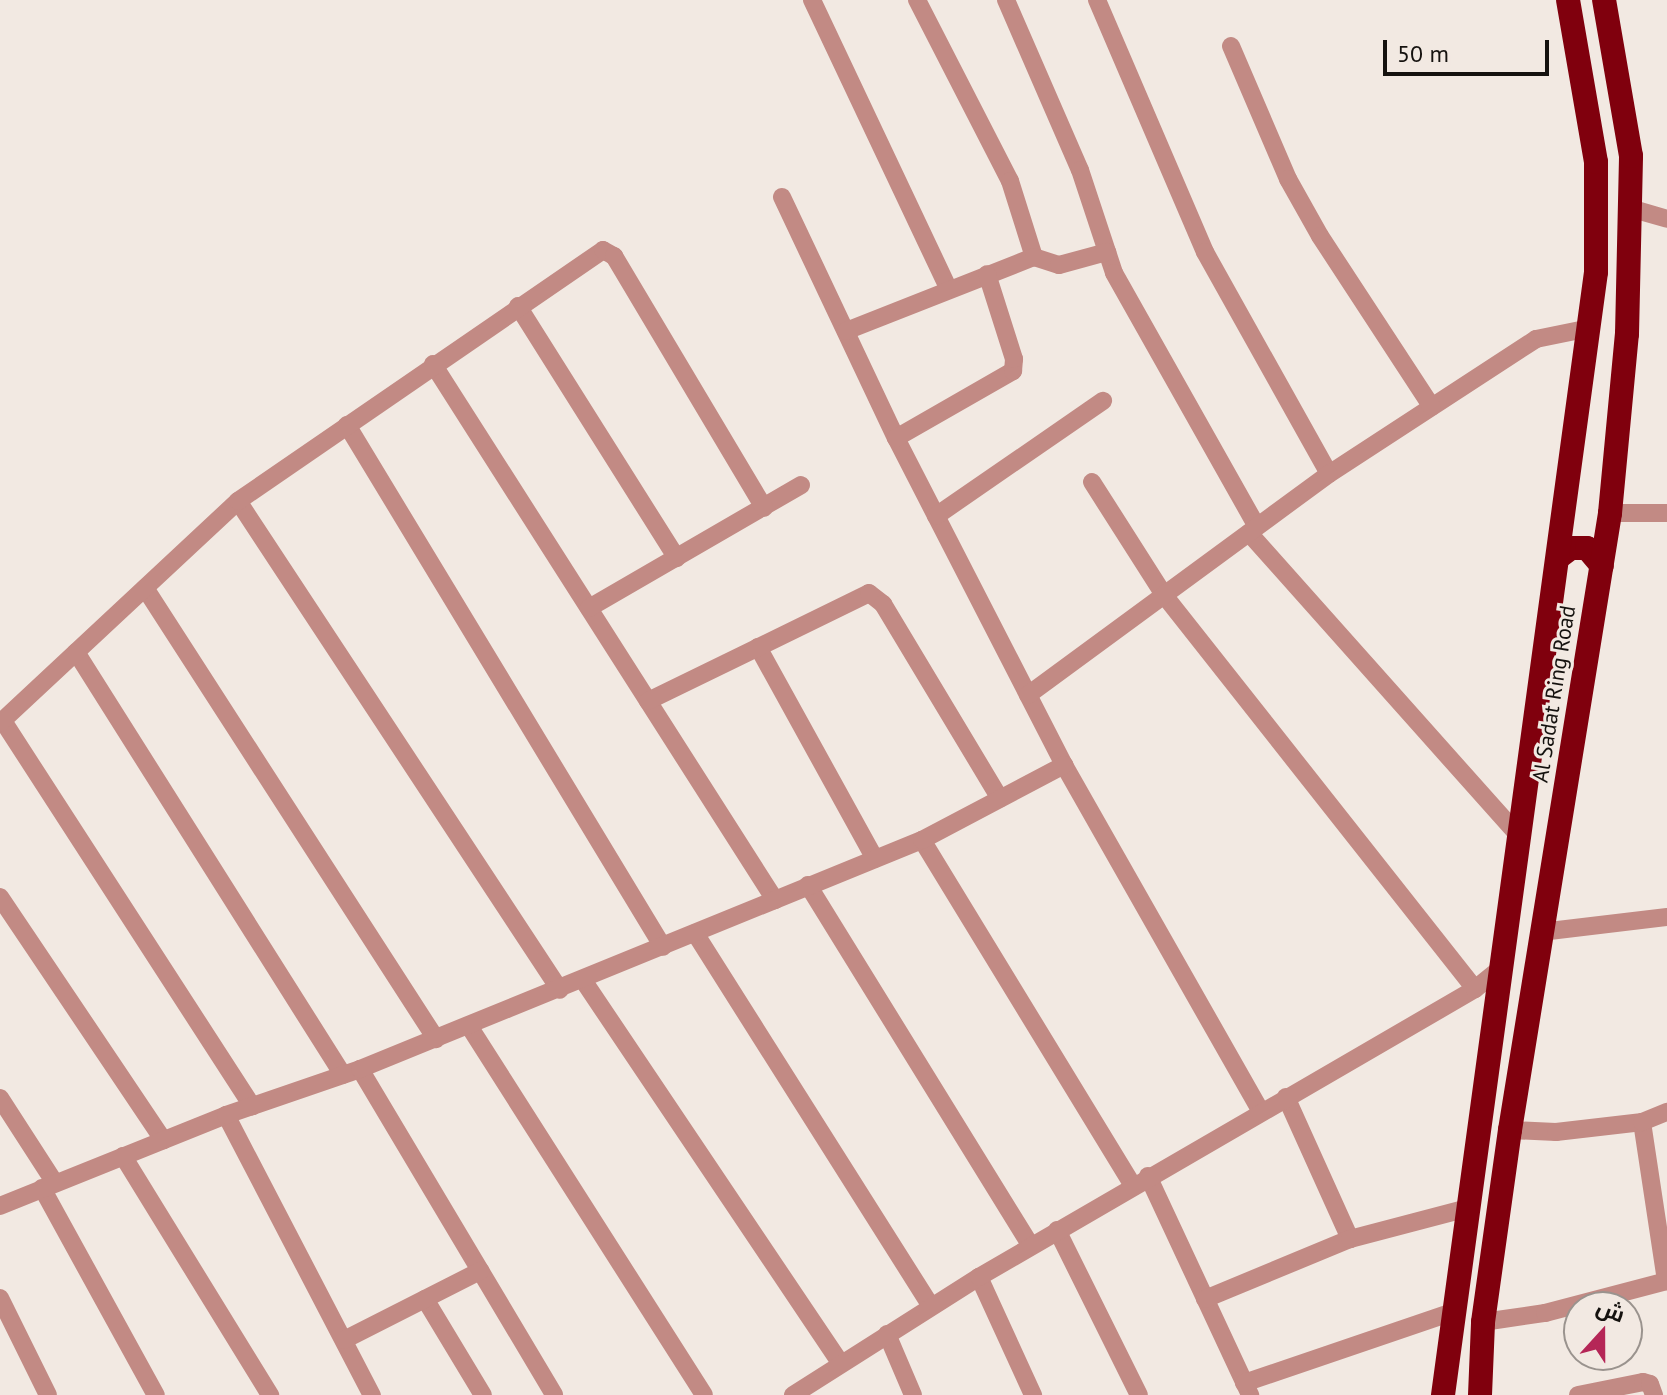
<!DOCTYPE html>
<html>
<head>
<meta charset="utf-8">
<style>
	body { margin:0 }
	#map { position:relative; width:1667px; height:1395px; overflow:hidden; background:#f2e9e2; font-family:"PT Sans",Cairo,sans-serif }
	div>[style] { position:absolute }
	.street>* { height:18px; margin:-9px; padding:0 9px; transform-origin:9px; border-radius:9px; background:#c28a84 }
	.highway>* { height:24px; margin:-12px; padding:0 12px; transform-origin:12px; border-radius:12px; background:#80000d }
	span { translate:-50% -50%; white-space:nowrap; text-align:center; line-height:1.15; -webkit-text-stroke:6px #f2e9e2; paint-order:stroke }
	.street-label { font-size:22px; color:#15120f }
	.north { position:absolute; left:1563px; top:1291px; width:80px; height:80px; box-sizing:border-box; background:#f2e9e2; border:2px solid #9a938e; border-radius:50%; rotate:21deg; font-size:22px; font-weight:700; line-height:32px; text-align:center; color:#15120f }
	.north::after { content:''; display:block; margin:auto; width:28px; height:36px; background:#b52657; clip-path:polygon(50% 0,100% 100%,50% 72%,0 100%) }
	.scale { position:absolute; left:1383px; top:40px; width:166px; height:36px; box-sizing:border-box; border:4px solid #15120f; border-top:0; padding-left:10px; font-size:24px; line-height:28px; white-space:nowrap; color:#15120f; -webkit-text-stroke:6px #f2e9e2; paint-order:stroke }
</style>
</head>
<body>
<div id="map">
	<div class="street">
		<i style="left:812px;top:0;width:318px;rotate:64.7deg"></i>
		<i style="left:917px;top:0;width:203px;rotate:62.8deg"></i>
		<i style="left:1010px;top:181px;width:80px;rotate:72.5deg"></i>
		<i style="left:1006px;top:0;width:185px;rotate:66.5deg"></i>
		<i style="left:1080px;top:170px;width:108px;rotate:71.7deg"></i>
		<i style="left:1114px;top:273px;width:291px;rotate:60.6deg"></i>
		<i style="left:1097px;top:0;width:274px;rotate:66.8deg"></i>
		<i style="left:1205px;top:252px;width:254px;rotate:60.8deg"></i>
		<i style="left:1329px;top:474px;width:247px;rotate:-33.1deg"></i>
		<i style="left:1536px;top:339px;width:55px;rotate:-11.5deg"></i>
		<i style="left:1231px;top:46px;width:145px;rotate:66.8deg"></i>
		<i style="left:1288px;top:179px;width:65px;rotate:60.7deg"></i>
		<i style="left:1320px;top:236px;width:204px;rotate:56.8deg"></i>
		<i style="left:782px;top:197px;width:267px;rotate:64.7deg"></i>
		<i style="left:896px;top:438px;width:368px;rotate:62.8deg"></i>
		<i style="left:1064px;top:765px;width:399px;rotate:60.4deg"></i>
		<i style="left:1633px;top:209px;width:35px;rotate:16deg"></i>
		<i style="left:518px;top:306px;width:298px;rotate:57.8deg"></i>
		<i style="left:846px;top:331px;width:202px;rotate:-21.5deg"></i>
		<i style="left:1034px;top:257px;width:26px;rotate:18deg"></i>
		<i style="left:1059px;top:265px;width:50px;rotate:-15.2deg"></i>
		<i style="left:433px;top:364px;width:636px;rotate:57.46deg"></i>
		<i style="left:347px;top:425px;width:610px;rotate:58.81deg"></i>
		<i style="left:896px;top:438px;width:135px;rotate:-29.8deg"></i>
		<i style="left:1013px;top:371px;width:12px;rotate:-85deg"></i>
		<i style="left:1014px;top:359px;width:89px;rotate:-107.6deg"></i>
		<i style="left:1092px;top:482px;width:134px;rotate:57.5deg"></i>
		<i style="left:1164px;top:595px;width:502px;rotate:51.71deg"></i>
		<i style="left:238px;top:501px;width:585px;rotate:56.64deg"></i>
		<i style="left:1610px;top:513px;width:57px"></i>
		<i style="left:936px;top:516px;width:203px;rotate:-34.6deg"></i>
		<i style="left:1249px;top:533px;width:409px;rotate:48.3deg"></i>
		<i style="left:145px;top:588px;width:537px;rotate:57.17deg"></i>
		<i style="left:589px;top:608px;width:245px;rotate:-30.1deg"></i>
		<i style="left:758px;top:647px;width:242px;rotate:61.1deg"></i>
		<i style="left:76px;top:652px;width:500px;rotate:57.74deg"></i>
		<i style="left:1028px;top:695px;width:373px;rotate:-36.3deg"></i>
		<i style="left:648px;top:701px;width:246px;rotate:-26deg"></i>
		<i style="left:869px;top:593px;width:18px;rotate:38deg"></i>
		<i style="left:883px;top:604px;width:227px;rotate:59deg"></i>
		<i style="left:3px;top:721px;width:459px;rotate:57.1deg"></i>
		<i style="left:0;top:723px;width:325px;rotate:-43deg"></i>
		<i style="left:238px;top:501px;width:443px;rotate:-34.5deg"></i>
		<i style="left:603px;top:250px;width:13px;rotate:29deg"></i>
		<i style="left:614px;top:256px;width:293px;rotate:59.2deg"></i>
		<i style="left:922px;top:840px;width:404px;rotate:58.6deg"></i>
		<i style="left:808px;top:885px;width:424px;rotate:58.3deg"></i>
		<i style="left:0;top:897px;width:293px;rotate:56.1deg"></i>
		<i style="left:1541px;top:932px;width:127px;rotate:-6.8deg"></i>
		<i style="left:695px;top:933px;width:442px;rotate:57.7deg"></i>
		<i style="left:583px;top:980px;width:461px;rotate:56.1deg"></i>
		<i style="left:469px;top:1026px;width:437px;rotate:57.5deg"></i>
		<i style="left:360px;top:1069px;width:379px;rotate:59.2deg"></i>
		<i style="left:1286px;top:1097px;width:156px;rotate:65.7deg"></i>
		<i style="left:0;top:1098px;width:101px;rotate:57.1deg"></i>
		<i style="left:226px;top:1115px;width:316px;rotate:62.5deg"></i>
		<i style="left:1642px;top:1122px;width:161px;rotate:81.4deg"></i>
		<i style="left:1510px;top:1130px;width:46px;rotate:2.5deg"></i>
		<i style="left:1556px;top:1132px;width:87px;rotate:-6.6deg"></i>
		<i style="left:1642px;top:1122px;width:27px;rotate:-22deg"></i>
		<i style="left:123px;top:1156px;width:281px;rotate:58.4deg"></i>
		<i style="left:1148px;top:1176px;width:242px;rotate:65deg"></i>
		<i style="left:42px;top:1188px;width:236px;rotate:61.2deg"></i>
		<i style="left:0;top:1206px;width:244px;rotate:-21.9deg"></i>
		<i style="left:226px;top:1115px;width:142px;rotate:-18.9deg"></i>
		<i style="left:360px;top:1069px;width:607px;rotate:-22.17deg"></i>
		<i style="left:922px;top:840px;width:161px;rotate:-27.8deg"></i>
		<i style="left:1057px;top:1230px;width:184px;rotate:63.6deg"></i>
		<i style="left:979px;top:1277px;width:130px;rotate:65.4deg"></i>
		<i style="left:0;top:1298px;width:108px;rotate:63.7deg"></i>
		<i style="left:425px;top:1299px;width:112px;rotate:58.9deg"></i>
		<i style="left:1205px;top:1299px;width:157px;rotate:-22.5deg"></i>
		<i style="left:1350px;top:1239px;width:118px;rotate:-14.7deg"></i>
		<i style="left:1483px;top:1322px;width:63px;rotate:-8.3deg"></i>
		<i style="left:1545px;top:1313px;width:126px;rotate:-14.7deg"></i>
		<i style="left:887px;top:1334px;width:66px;rotate:66.9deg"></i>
		<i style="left:344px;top:1340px;width:153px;rotate:-26.9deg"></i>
		<i style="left:1244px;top:1383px;width:218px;rotate:-18.8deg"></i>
		<i style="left:793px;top:1395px;width:220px;rotate:-32.4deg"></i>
		<i style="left:979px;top:1277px;width:574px;rotate:-30.14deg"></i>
		<i style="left:1475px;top:989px;width:33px;rotate:-39deg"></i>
		<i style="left:1578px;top:1395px;width:66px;rotate:-11.3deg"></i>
		<i style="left:1643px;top:1382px;width:7px;rotate:16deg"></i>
		<i style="left:1650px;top:1384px;width:12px;rotate:70deg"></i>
	</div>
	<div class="highway">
		<i style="left:1559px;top:557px;width:15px;rotate:-37deg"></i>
		<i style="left:1571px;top:548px;width:16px"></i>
		<i style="left:1587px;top:548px;width:23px;rotate:50deg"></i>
		<i style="left:1443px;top:1395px;width:1133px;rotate:-82.24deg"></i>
		<i style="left:1596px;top:272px;width:110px;rotate:-90deg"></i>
		<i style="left:1596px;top:162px;width:164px;rotate:-99.8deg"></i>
		<i style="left:1480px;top:1395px;width:73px;rotate:-87.6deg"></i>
		<i style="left:1483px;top:1322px;width:194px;rotate:-82deg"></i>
		<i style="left:1510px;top:1130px;width:625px;rotate:-80.79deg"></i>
		<i style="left:1610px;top:513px;width:180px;rotate:-84.6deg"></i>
		<i style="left:1627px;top:334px;width:178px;rotate:-88.7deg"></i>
		<i style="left:1631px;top:156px;width:158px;rotate:-99.8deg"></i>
	</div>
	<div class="street-label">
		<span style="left:1554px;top:694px;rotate:-81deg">Al Sadat Ring Road</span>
	</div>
	<div class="north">ش</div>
	<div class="scale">50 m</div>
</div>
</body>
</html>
